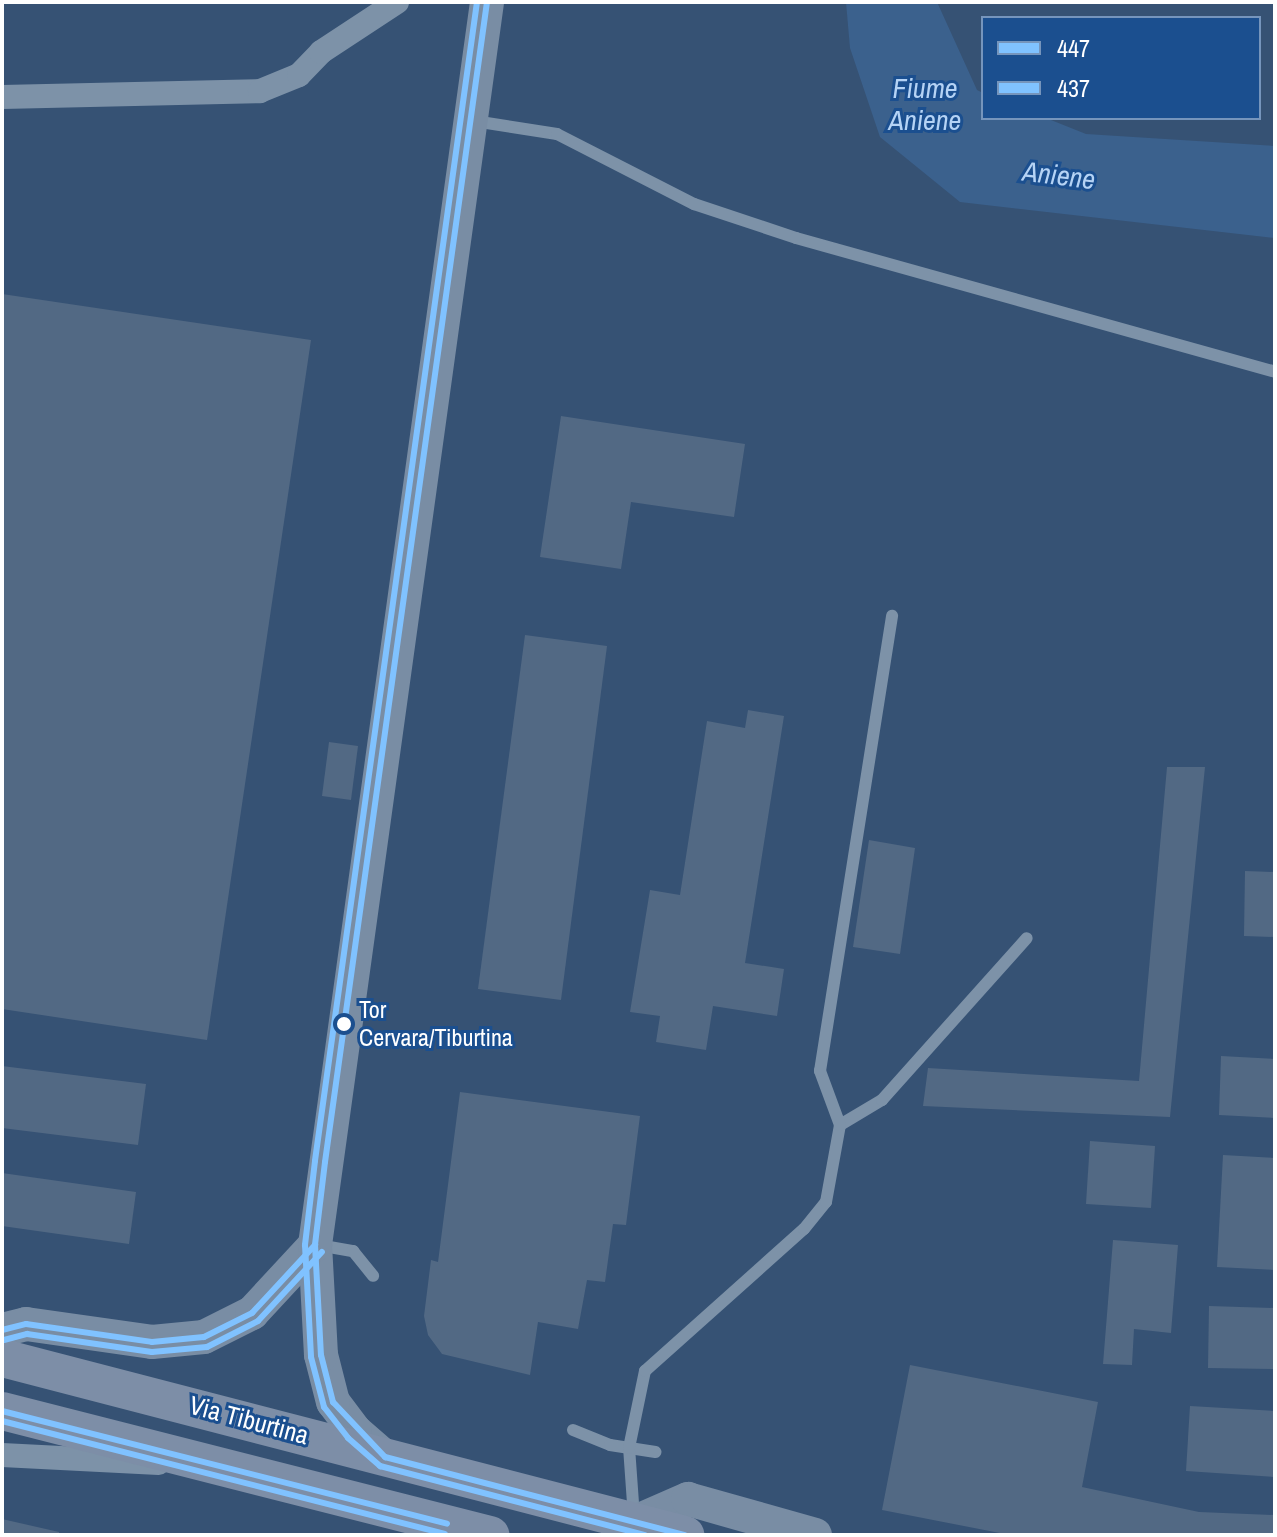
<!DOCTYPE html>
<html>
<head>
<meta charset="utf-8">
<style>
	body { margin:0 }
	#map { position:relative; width:1277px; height:1537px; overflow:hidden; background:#365274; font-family:"Archivo Narrow",sans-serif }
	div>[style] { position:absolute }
	.water>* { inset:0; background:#3b618d }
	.building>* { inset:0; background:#526984 }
	.lane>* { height:12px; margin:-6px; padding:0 6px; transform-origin:6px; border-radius:6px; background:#7d92a8 }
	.street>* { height:24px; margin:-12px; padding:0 12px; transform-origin:12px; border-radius:12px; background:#7d92a8 }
	.secondary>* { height:34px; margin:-17px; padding:0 17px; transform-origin:17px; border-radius:17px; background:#798da4 }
	.primary>* { height:38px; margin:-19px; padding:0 19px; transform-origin:19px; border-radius:19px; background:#7d8ea7 }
	.bus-1>* { height:6px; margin:-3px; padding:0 3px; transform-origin:3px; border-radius:3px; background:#80c2ff }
	.bus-2>* { height:6px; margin:-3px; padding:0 3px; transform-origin:3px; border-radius:3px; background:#80c2ff }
	.dots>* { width:22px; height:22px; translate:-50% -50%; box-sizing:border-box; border:4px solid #1b4f8f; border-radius:50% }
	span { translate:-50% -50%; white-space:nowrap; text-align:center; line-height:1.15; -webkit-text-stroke:6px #1b4f8f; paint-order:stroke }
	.bus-label { font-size:24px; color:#fff }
	.left { translate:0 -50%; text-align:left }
	.street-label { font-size:26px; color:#fff }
	.water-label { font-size:28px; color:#b5d3f5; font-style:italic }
	.frame { position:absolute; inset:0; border:4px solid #fff; pointer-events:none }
	.legend { position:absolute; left:981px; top:16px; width:280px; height:104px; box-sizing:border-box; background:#1b4f8f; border:2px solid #7695bc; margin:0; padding:10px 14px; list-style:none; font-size:24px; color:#fff }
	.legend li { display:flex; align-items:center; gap:16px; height:40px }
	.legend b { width:40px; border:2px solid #7695bc }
</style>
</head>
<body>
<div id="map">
	<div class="water">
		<i style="clip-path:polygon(846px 2px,937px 2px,977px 90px,983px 93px,983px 118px,1046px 118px,1086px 134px,1275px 146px,1275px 238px,960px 202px,880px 137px,850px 48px)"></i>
	</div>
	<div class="building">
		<i style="clip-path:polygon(2px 294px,311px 340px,207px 1040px,2px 1009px)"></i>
		<i style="clip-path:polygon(561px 416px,745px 444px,734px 517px,631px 502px,621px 569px,540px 557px)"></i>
		<i style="clip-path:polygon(525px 635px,607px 646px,561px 1000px,478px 989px)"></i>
		<i style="clip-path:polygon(748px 710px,784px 716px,745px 963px,784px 969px,777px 1016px,713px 1006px,706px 1050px,656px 1042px,660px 1016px,630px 1012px,650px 890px,680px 895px,707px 721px,745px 728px)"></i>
		<i style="clip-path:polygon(329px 742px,358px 746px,351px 800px,322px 796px)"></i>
		<i style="clip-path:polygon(1167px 767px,1205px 767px,1170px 1117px,923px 1106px,928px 1068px,1139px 1081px)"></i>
		<i style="clip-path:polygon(869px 840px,915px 848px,900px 954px,853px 947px)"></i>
		<i style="clip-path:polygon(1245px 871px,1275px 872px,1275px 937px,1244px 936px)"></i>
		<i style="clip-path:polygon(1221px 1056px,1275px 1059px,1275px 1118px,1219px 1115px)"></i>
		<i style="clip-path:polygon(2px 1066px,146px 1084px,138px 1145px,2px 1128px)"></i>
		<i style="clip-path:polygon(460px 1092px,640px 1116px,626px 1225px,613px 1224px,605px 1282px,587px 1280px,578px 1329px,538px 1322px,530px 1375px,442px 1354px,428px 1335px,424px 1316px,431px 1260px,438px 1262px)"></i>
		<i style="clip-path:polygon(1090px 1141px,1155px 1146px,1151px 1208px,1086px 1204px)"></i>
		<i style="clip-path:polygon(1223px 1155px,1275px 1158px,1275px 1270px,1217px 1267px)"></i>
		<i style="clip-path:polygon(2px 1173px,136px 1192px,129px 1244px,2px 1226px)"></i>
		<i style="clip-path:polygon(1113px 1240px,1178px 1245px,1171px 1333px,1134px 1329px,1132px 1365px,1103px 1364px)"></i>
		<i style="clip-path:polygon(1209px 1306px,1275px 1308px,1275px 1369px,1208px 1368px)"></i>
		<i style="clip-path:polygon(910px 1365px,1098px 1402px,1082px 1487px,1199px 1512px,1275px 1515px,1275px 1535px,1010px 1535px,882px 1510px)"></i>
		<i style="clip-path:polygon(1190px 1406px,1275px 1411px,1275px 1477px,1186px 1471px)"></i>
		<i style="clip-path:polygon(2px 1519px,59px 1532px,59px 1535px,2px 1535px)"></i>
	</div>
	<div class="lane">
		<i style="left:474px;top:121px;width:84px;rotate:8.9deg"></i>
		<i style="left:557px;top:134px;width:154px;rotate:27.1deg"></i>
		<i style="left:694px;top:204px;width:108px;rotate:18.4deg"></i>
		<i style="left:796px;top:238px;width:497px;rotate:15.6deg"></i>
		<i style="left:840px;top:1125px;width:49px;rotate:-30.8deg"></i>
		<i style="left:882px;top:1100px;width:217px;rotate:-48.2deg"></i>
		<i style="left:318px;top:1245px;width:36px;rotate:10deg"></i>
		<i style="left:353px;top:1251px;width:32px;rotate:51deg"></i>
		<i style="left:573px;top:1430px;width:40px;rotate:22deg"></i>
		<i style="left:610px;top:1445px;width:46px;rotate:8.8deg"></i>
		<i style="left:634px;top:1517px;width:69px;rotate:-94.1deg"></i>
		<i style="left:629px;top:1448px;width:79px;rotate:-78.3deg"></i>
		<i style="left:645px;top:1371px;width:213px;rotate:-41.8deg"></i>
		<i style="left:804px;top:1229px;width:35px;rotate:-51deg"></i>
		<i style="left:826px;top:1202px;width:78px;rotate:-79.7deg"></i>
		<i style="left:840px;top:1125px;width:58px;rotate:-110.3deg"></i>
		<i style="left:820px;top:1071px;width:461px;rotate:-81deg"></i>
	</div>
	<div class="street">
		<i style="left:2px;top:97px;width:258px;rotate:-1.3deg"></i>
		<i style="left:260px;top:91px;width:42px;rotate:-22.3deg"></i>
		<i style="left:299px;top:75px;width:32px;rotate:-46deg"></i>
		<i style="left:321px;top:52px;width:91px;rotate:-33.3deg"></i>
		<i style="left:2px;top:1455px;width:157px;rotate:2.9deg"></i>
	</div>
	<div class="secondary">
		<i style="left:2px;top:1330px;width:25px;rotate:-14deg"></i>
		<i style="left:26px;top:1324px;width:127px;rotate:8.1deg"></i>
		<i style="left:152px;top:1342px;width:52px;rotate:-5.5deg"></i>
		<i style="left:204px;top:1337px;width:54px;rotate:-26.6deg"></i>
		<i style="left:252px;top:1313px;width:93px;rotate:-47.2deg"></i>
		<i style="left:385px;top:1457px;width:40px;rotate:-139deg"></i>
		<i style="left:355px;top:1431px;width:36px;rotate:-127deg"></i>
		<i style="left:333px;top:1402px;width:49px;rotate:-104.3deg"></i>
		<i style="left:321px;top:1355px;width:110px;rotate:-93.1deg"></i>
		<i style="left:315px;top:1245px;width:1255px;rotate:-82.12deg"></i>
		<i style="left:633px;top:1535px;width:13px;rotate:-81deg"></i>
		<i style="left:635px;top:1522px;width:58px;rotate:-23.5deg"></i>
		<i style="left:688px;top:1499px;width:132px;rotate:15.8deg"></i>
	</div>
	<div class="primary">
		<i style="left:2px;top:1358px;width:706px;rotate:14.53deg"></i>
		<i style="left:2px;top:1411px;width:504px;rotate:14.26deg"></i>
	</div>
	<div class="bus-1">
		<i style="left:487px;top:2px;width:1171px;rotate:97.95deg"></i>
		<i style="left:325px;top:1162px;width:84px;rotate:96.9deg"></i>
		<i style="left:315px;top:1245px;width:110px;rotate:86.9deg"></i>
		<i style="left:321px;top:1355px;width:49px;rotate:75.7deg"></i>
		<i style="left:333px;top:1402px;width:76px;rotate:46.6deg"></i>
		<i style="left:385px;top:1457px;width:310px;rotate:14.6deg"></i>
		<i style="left:2px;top:1330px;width:25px;rotate:-14deg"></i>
		<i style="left:26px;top:1324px;width:127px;rotate:8.1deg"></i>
		<i style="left:152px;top:1342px;width:52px;rotate:-5.5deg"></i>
		<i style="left:204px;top:1337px;width:54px;rotate:-26.6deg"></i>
		<i style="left:252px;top:1313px;width:93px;rotate:-47.2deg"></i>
		<i style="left:2px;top:1411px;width:459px;rotate:14.2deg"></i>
	</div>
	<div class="bus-2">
		<i style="left:477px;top:2px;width:1170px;rotate:97.96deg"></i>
		<i style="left:315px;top:1161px;width:85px;rotate:96.8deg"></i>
		<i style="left:305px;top:1245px;width:112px;rotate:86.9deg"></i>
		<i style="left:311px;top:1357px;width:52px;rotate:75.4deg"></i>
		<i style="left:324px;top:1407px;width:39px;rotate:52deg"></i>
		<i style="left:348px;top:1438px;width:43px;rotate:41.2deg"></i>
		<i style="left:380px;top:1466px;width:274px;rotate:14.6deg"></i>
		<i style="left:4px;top:1340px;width:24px;rotate:-15deg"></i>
		<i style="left:27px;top:1334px;width:126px;rotate:8.2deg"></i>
		<i style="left:152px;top:1352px;width:55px;rotate:-5.2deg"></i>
		<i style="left:207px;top:1347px;width:57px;rotate:-27deg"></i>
		<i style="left:258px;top:1321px;width:94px;rotate:-47.2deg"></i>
		<i style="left:2px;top:1421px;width:457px;rotate:14.3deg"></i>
	</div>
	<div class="dots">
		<i style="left:344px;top:1024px;background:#fff"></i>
	</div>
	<div class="bus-label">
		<span class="left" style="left:359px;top:1024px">Tor<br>Cervara/Tiburtina</span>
	</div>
	<div class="street-label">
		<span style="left:249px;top:1420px;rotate:15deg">Via Tiburtina</span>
	</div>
	<div class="water-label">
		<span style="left:925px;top:104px">Fiume<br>Aniene</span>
		<span style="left:1059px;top:175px;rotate:7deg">Aniene</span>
	</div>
	<div class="frame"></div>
	<ul class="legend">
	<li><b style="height:10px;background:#80c2ff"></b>447</li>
	<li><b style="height:10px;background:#80c2ff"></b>437</li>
	</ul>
</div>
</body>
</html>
